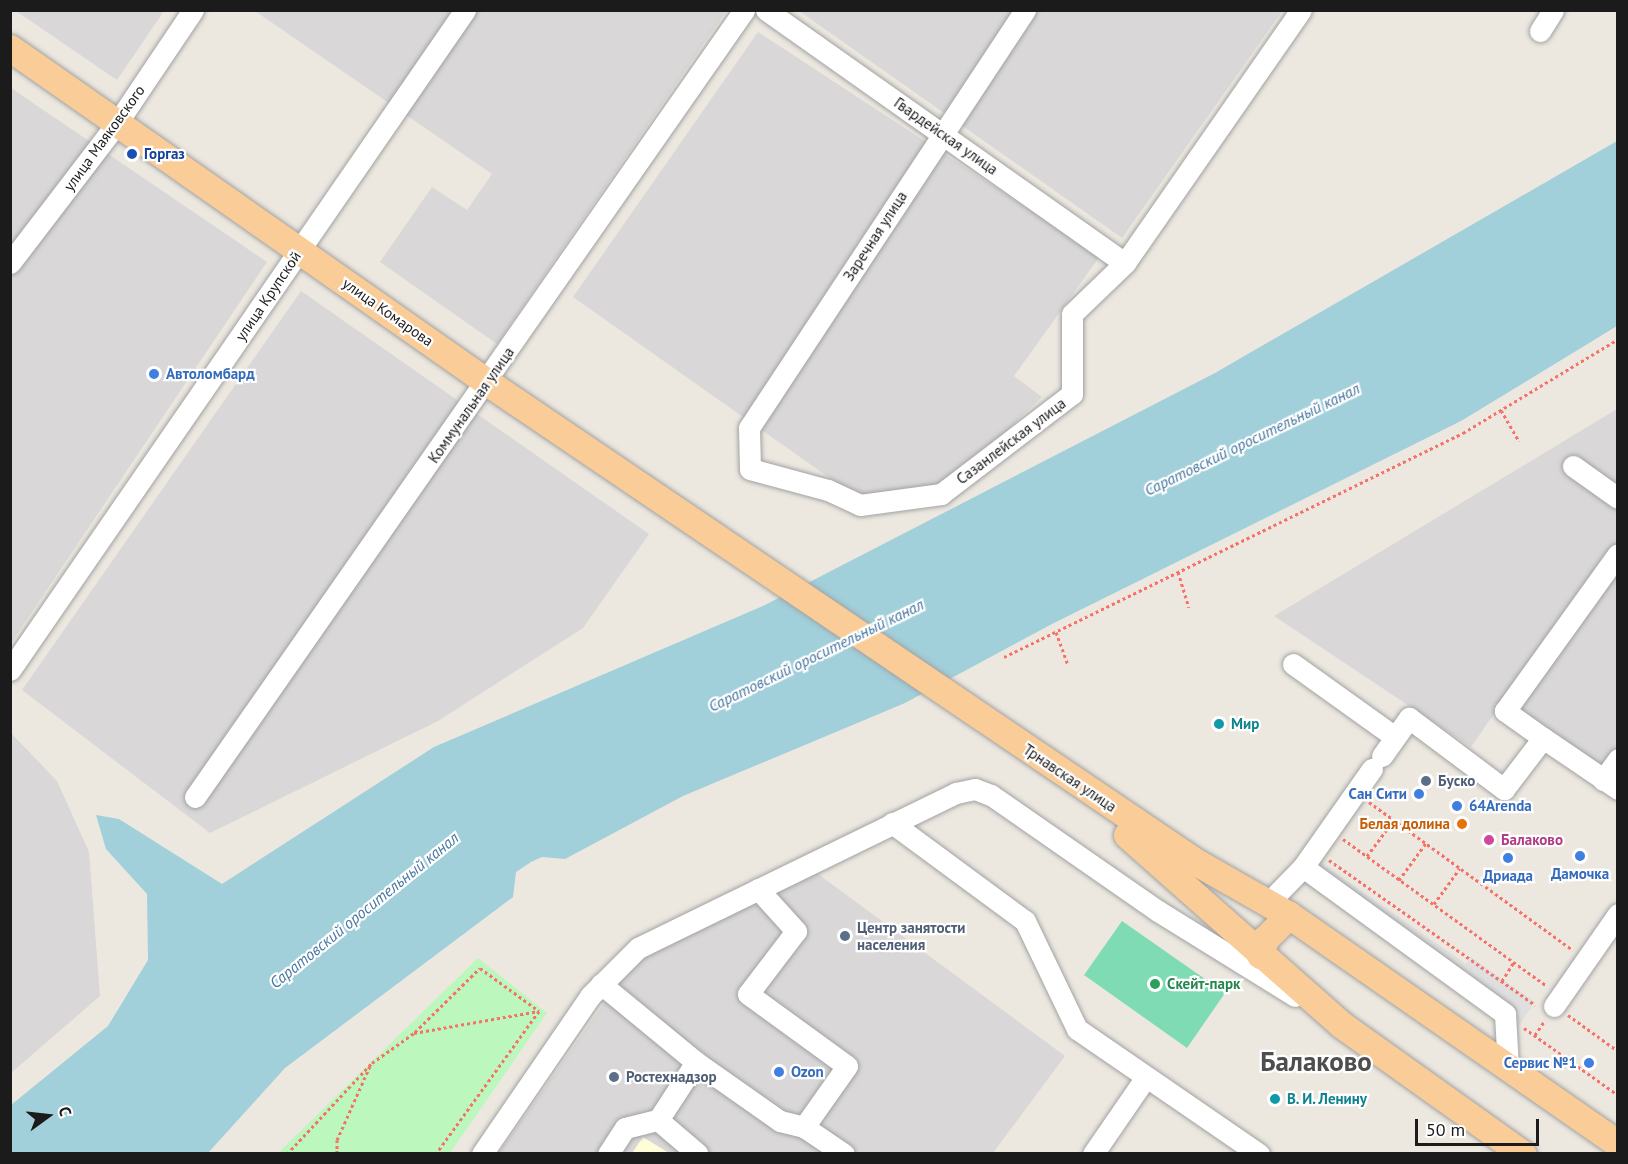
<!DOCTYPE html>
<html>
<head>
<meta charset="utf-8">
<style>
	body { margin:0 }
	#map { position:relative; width:1628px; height:1164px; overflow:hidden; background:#ece8e0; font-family:"PT Sans",sans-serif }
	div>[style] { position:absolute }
	.residential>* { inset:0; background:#d9d7d7 }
	.education>* { inset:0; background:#fefdd7 }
	.park>* { inset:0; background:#bcf7be }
	.pitch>* { inset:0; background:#7edbb4 }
	.parking>* { inset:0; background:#dfdfdf }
	.water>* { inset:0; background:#a1cfda }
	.path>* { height:3px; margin-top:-1.5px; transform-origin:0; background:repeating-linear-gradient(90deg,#f67167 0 3px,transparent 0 6px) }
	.roads { filter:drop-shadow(0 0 2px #a2a2a2) drop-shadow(0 0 2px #a2a2a2) }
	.minor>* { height:21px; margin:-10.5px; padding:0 10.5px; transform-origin:10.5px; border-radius:10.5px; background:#fff }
	.major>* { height:27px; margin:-13.5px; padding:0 13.5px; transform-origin:13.5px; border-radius:13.5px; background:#f9cc98 }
	.dots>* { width:16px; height:16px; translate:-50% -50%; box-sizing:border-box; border:3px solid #fff; border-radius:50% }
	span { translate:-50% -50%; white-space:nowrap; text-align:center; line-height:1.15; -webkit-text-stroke:4.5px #fff; paint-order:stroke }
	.street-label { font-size:15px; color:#1b1b1b }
	.transit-label { font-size:15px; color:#164399; font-weight:700 }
	.left { translate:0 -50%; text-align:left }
	.shop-label { font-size:15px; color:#366cbe; font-weight:700 }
	.right { translate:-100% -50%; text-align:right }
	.culture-label { font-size:15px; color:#0d838f; font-weight:700 }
	.service-label { font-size:15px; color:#4e5e75; font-weight:700 }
	.food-label { font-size:15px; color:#c56008; font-weight:700 }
	.hotel-label { font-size:15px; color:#b23c85; font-weight:700 }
	.leisure-label { font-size:15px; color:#27864d; font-weight:700 }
	.water-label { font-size:16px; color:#4777a0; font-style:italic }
	.town-label { font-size:27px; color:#4e4e4e; font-weight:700 }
	.frame { position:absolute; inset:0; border:12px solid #1b1b1b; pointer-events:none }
	.north { position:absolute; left:18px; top:1086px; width:60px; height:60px; -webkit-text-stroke:4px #fff; paint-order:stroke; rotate:75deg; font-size:16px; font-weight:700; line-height:24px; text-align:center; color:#1b1b1b }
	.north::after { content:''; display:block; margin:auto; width:21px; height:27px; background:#1b1b1b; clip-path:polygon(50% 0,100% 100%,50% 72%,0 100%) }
	.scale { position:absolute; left:1415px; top:1119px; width:124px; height:27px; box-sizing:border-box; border:3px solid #1b1b1b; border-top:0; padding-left:8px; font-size:18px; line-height:21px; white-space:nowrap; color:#1b1b1b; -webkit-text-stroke:4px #fff; paint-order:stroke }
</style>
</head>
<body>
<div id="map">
	<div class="residential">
		<i style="clip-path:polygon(16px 11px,164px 11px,117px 80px)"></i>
		<i style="clip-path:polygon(255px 11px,726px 11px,497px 344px,380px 262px,432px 187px,467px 210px,492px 174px)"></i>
		<i style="clip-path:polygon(799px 11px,1282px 11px,1122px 238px)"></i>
		<i style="clip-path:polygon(758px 32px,1100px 256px,1014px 376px,1042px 397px,967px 468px,933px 489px,858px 498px,573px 297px)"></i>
		<i style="clip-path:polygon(11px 88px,267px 262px,11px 643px)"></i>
		<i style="clip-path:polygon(301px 291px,649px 534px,583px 628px,438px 721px,210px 833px,22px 690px)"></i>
		<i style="clip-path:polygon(1617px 409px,1617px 795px,1496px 711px,1471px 747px,1274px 616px)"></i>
		<i style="clip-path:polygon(10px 732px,57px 781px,89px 852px,100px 996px,11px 1073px)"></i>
		<i style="clip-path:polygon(814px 871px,1065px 1056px,993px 1153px,498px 1154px,636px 958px)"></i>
	</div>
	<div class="education">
		<i style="clip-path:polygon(643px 1137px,669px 1153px,632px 1153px)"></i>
	</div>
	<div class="park">
		<i style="clip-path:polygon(478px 958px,547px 1013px,450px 1153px,278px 1153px)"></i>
	</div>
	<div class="pitch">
		<i style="clip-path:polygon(1122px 921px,1225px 993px,1187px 1048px,1084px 975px)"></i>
	</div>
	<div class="parking">
		<i style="clip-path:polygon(1316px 859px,1466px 964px,1471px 957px,1535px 1002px,1515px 1031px,1301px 881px)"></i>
	</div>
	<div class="water">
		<i style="clip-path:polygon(1617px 141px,1617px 326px,1461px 421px,1052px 624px,905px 703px,683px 796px,565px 859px,542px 857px,531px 862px,516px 872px,513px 897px,285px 1068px,208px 1153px,11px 1154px,11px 1105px,108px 1026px,148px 960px,147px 894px,106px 849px,96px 815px,119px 819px,222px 884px,434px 747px,765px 605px,1215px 373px)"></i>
	</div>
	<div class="path">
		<i style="left:1501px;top:410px;width:36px;rotate:60deg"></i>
		<i style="left:1178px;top:572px;width:37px;rotate:73deg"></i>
		<i style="left:1056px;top:632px;width:35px;rotate:70deg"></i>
		<i style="left:1004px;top:657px;width:511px;rotate:-26.01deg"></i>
		<i style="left:1463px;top:433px;width:181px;rotate:-31.2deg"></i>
		<i style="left:1369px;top:802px;width:252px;rotate:36deg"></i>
		<i style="left:1343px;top:839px;width:251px;rotate:35.8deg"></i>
		<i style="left:1367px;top:856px;width:45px;rotate:-53.1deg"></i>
		<i style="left:1329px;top:860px;width:252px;rotate:35.1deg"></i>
		<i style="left:1399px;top:880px;width:46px;rotate:-53.9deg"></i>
		<i style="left:1434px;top:904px;width:44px;rotate:-54.2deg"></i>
		<i style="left:1502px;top:981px;width:22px;rotate:-58deg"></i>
		<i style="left:1568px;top:1015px;width:62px;rotate:35.8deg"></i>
		<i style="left:1524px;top:1028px;width:115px;rotate:35.5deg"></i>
		<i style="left:415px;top:1032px;width:91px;rotate:-44.6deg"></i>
		<i style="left:480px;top:968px;width:73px;rotate:36.1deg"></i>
		<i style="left:1535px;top:1035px;width:18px;rotate:-56deg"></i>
		<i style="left:287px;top:1154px;width:125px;rotate:-47deg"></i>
		<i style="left:372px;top:1063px;width:52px;rotate:-35.5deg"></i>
		<i style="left:414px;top:1033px;width:127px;rotate:-10deg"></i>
		<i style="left:539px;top:1011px;width:176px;rotate:125.8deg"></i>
		<i style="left:337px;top:1154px;width:14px;rotate:-90deg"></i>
		<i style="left:337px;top:1140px;width:81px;rotate:-66deg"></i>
	</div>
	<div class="roads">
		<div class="minor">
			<i style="left:766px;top:10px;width:439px;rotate:35.2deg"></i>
			<i style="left:1025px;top:10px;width:501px;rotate:123.44deg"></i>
			<i style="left:749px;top:428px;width:41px;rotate:88.6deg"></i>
			<i style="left:750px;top:469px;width:81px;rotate:15.1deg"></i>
			<i style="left:828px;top:490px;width:35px;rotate:25deg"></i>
			<i style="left:860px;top:505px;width:82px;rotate:-7.7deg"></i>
			<i style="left:941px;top:494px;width:165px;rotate:-37.4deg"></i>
			<i style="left:1072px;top:394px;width:80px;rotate:-90deg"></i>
			<i style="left:1072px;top:314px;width:74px;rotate:-43.9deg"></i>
			<i style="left:1125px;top:263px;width:308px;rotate:-55.2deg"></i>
			<i style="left:1540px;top:31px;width:25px;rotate:-58deg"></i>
			<i style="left:10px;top:263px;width:176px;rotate:-52.6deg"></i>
			<i style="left:117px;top:123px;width:136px;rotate:-56.1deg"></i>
			<i style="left:1573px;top:466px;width:55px;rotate:35.4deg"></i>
			<i style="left:1293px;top:664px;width:125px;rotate:35.6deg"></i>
			<i style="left:10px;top:670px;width:802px;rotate:-55.42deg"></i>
			<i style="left:1543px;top:738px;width:47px;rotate:-144.6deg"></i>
			<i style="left:1505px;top:711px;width:193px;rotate:-54.3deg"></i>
			<i style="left:1382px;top:756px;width:47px;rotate:-54.6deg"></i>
			<i style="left:1409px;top:718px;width:119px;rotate:36.8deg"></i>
			<i style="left:1504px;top:789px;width:64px;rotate:-52.6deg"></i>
			<i style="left:1543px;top:738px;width:91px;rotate:34.2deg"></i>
			<i style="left:1603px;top:780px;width:26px;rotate:-54deg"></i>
			<i style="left:195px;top:797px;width:960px;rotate:-55.1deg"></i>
			<i style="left:892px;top:823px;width:165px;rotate:36.4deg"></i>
			<i style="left:1025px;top:921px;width:120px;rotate:64.3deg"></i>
			<i style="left:1077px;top:1029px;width:221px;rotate:34.5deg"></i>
			<i style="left:1303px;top:867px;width:120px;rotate:-54.9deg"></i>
			<i style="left:758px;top:889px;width:57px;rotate:47.9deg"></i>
			<i style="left:796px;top:931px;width:79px;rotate:127.3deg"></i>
			<i style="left:748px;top:994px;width:122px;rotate:36deg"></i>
			<i style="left:847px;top:1066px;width:75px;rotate:125.2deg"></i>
			<i style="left:1269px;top:902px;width:49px;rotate:-45.8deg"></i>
			<i style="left:1303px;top:867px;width:250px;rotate:36deg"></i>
			<i style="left:1505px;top:1014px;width:54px;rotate:86.8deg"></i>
			<i style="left:601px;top:984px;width:123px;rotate:39.4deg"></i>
			<i style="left:696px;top:1062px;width:103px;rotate:35.1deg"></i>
			<i style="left:780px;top:1121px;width:25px;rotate:14deg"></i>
			<i style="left:804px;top:1127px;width:48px;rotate:34deg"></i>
			<i style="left:1554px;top:1006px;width:112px;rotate:-55.2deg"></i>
			<i style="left:696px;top:1062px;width:69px;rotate:123.2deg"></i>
			<i style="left:658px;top:1120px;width:52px;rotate:40.4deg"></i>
			<i style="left:482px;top:1154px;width:191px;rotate:-55.6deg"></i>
			<i style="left:590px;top:996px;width:68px;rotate:-45deg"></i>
			<i style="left:638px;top:948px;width:354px;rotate:-26deg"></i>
			<i style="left:956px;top:793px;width:19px;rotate:-12deg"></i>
			<i style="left:975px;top:789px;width:17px;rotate:21deg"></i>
			<i style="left:991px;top:795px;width:203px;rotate:34.8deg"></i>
			<i style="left:1158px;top:911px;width:161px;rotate:31.8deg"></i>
			<i style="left:608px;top:1154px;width:31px;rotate:-57deg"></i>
			<i style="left:625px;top:1128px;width:34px;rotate:-14deg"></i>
			<i style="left:1093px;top:1154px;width:93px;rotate:-55.5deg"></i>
		</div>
		<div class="major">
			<i style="left:10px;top:48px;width:582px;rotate:35deg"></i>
			<i style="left:487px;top:382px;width:856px;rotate:34.1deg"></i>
			<i style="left:1196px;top:862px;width:107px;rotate:29.7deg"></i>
			<i style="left:1289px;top:915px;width:401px;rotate:34.8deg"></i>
			<i style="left:1127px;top:835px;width:287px;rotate:41.5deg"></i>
			<i style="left:1342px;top:1025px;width:222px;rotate:35.5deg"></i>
			<i style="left:1260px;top:955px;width:17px;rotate:-73deg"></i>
			<i style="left:1265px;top:939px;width:34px;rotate:-45deg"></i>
		</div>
	</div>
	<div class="dots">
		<i style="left:132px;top:154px;background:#1a4fb4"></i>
		<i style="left:154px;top:374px;background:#3f7fe0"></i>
		<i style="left:1219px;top:724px;background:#0f9aa8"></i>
		<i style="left:1426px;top:781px;background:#5c6f8a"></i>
		<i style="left:1419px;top:794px;background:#3f7fe0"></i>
		<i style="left:1457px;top:806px;background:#3f7fe0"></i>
		<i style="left:1462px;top:824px;background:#e8710a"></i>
		<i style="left:1489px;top:840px;background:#d1479c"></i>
		<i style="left:1580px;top:856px;background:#3f7fe0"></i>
		<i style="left:1508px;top:858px;background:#3f7fe0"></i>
		<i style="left:845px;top:936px;background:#5c6f8a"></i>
		<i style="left:1155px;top:984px;background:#2e9e5b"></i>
		<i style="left:1589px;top:1063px;background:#3f7fe0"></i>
		<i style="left:779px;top:1072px;background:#3f7fe0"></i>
		<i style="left:614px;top:1077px;background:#5c6f8a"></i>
		<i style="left:1275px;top:1099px;background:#0f9aa8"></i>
	</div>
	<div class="street-label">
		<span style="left:946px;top:136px;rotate:35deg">Гвардейская улица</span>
		<span style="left:104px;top:138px;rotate:-54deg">улица Маяковского</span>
		<span style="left:875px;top:236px;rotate:-57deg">Заречная улица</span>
		<span style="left:268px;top:296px;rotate:-56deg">улица Крупской</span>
		<span style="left:388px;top:312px;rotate:35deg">улица Комарова</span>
		<span style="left:471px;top:405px;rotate:-55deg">Коммунальная улица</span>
		<span style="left:1011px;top:441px;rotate:-37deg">Сазанлейская улица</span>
		<span style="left:1070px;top:778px;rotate:34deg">Трнавская улица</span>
	</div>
	<div class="transit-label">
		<span class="left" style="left:144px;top:154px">Горгаз</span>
	</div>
	<div class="shop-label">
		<span class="left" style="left:166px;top:374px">Автоломбард</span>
		<span class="right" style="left:1407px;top:794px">Сан Сити</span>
		<span class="left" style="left:1469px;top:806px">64Arenda</span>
		<span style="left:1580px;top:874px">Дамочка</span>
		<span style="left:1508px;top:876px">Дриада</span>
		<span class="right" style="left:1577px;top:1063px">Сервис №1</span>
		<span class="left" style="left:791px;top:1072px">Ozon</span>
	</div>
	<div class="culture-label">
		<span class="left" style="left:1231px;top:724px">Мир</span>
		<span class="left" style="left:1287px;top:1099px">В. И. Ленину</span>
	</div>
	<div class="service-label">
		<span class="left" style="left:1438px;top:781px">Буско</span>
		<span class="left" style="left:857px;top:936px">Центр занятости<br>населения</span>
		<span class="left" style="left:626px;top:1077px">Ростехнадзор</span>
	</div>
	<div class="food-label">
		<span class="right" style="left:1450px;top:824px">Белая долина</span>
	</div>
	<div class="hotel-label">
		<span class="left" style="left:1501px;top:840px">Балаково</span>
	</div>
	<div class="leisure-label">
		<span class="left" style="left:1167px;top:984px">Скейт-парк</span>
	</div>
	<div class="water-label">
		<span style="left:1252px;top:439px;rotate:-26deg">Саратовский оросительный канал</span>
		<span style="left:816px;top:655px;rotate:-26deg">Саратовский оросительный канал</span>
		<span style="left:364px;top:910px;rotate:-39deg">Саратовский оросительный канал</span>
	</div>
	<div class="town-label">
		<span style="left:1316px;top:1062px">Балаково</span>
	</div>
	<div class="frame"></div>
	<div class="north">С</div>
	<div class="scale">50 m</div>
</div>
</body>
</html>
